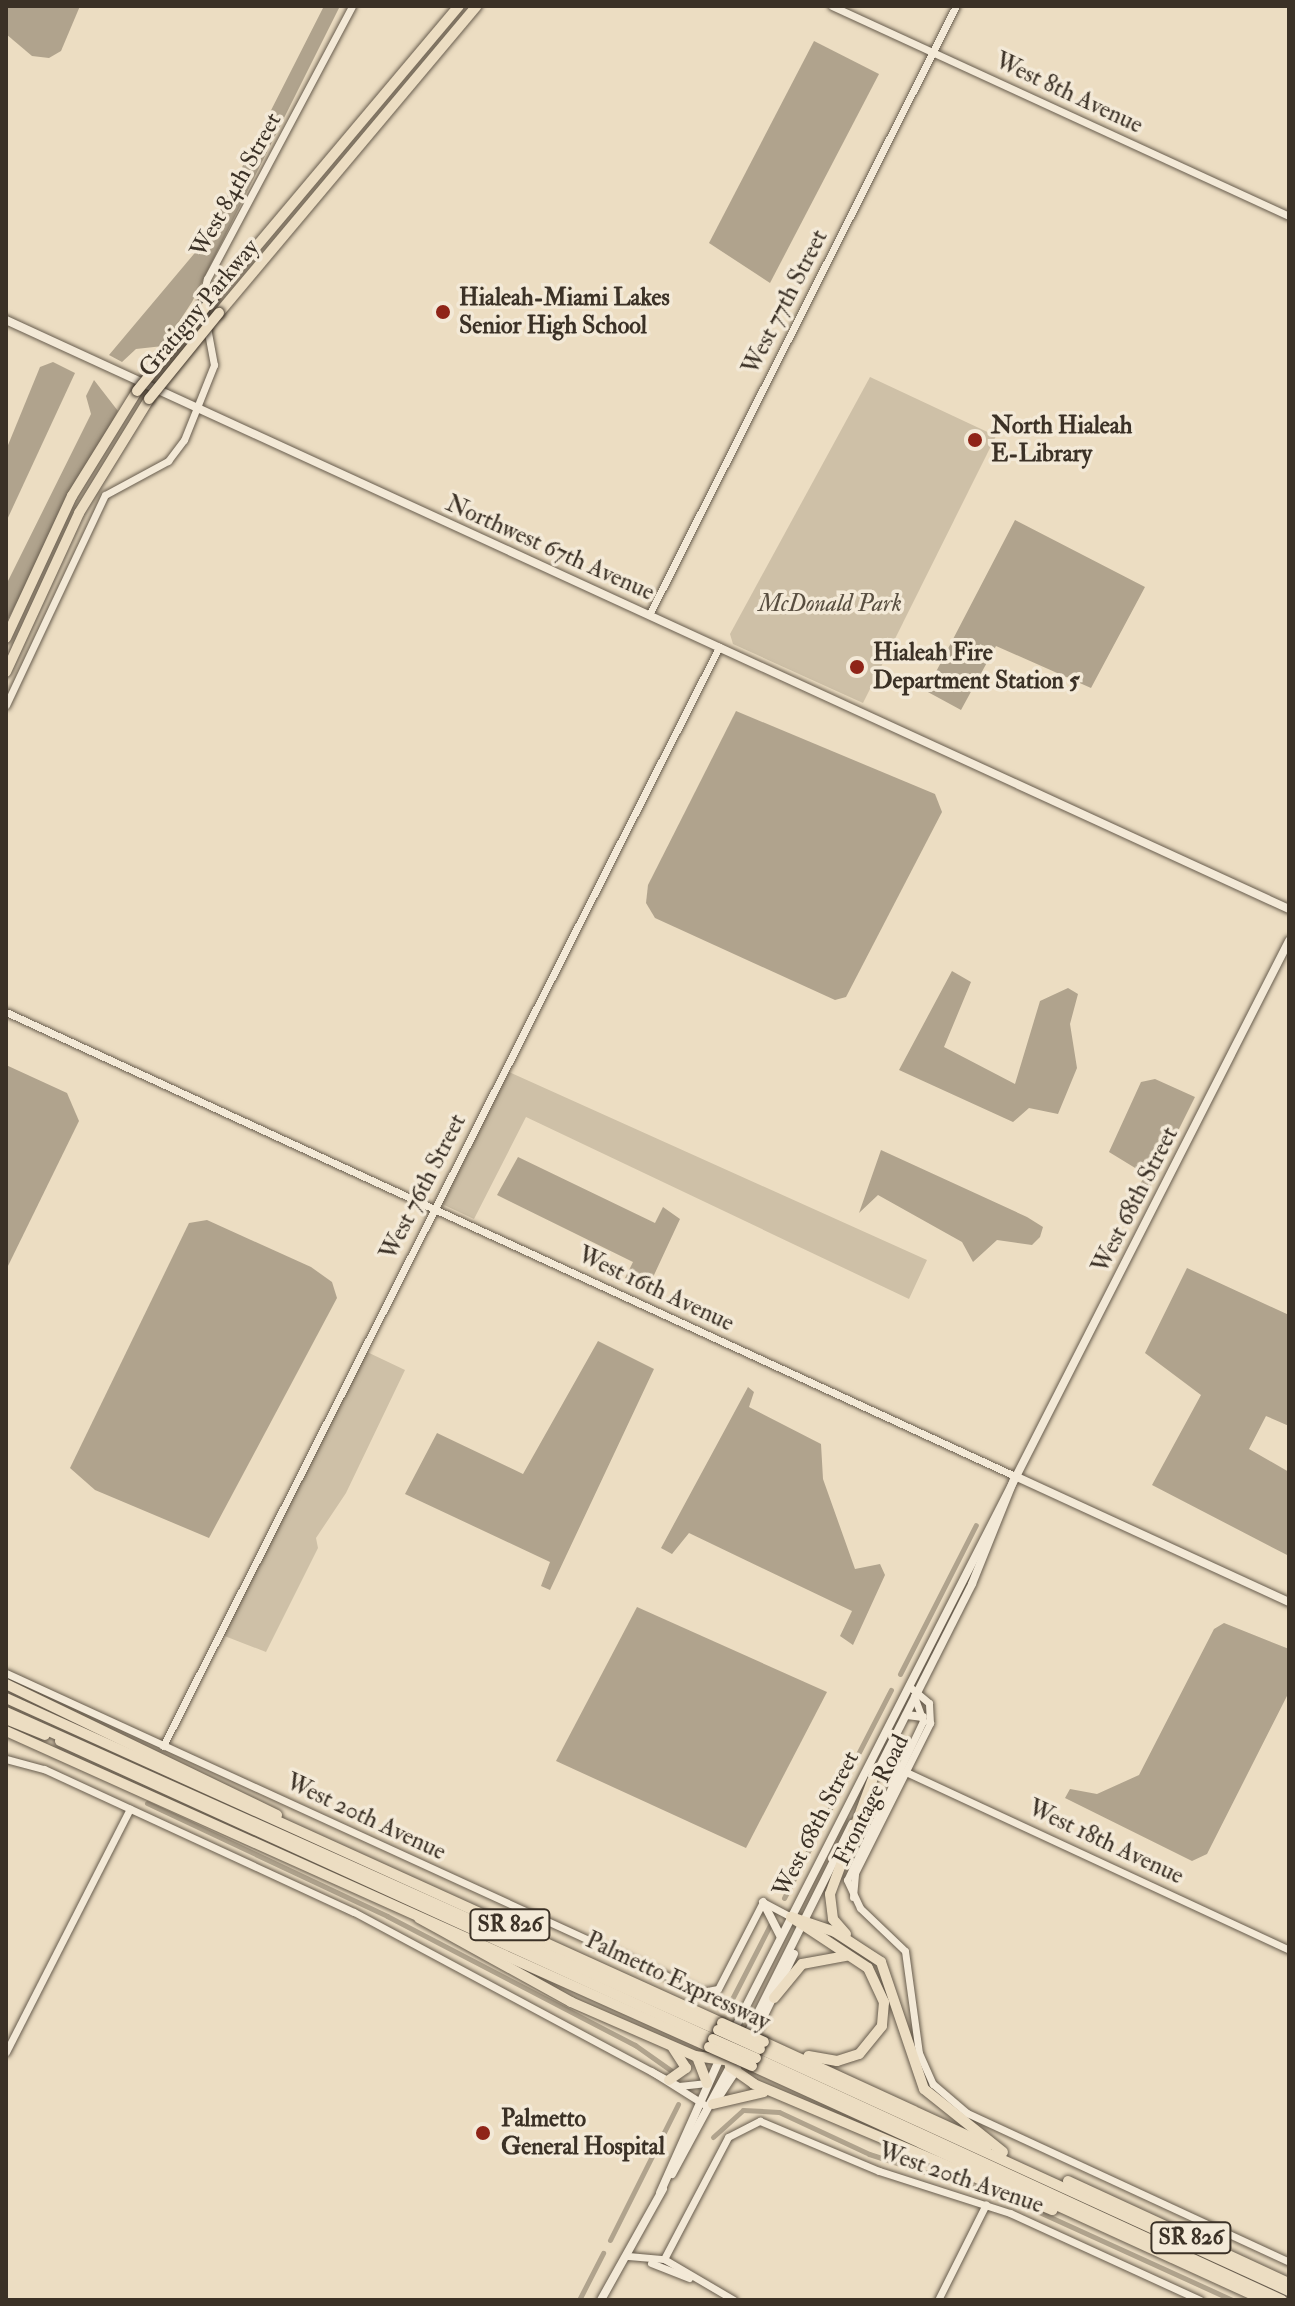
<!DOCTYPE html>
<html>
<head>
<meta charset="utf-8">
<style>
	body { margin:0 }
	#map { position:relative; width:1295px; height:2306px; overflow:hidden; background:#ecddc2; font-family:"IM FELL Double Pica",serif }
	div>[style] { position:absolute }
	.green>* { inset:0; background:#cec0a7 }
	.water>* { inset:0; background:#b0a38d }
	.canal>* { height:5px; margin:-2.5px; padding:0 2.5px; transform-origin:2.5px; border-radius:2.5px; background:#b0a38d }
	.roads { filter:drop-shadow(0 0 2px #675c4d) drop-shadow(0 0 2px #675c4d) }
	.tertiary>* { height:7px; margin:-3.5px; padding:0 3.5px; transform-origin:3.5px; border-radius:3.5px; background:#f3e9d7 }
	.secondary>* { height:8px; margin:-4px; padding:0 4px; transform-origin:4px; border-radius:4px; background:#f3e9d7 }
	.motorway>* { height:10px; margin:-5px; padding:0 5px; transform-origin:5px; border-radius:5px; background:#ecddc2 }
	.bridges { filter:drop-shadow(0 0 2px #3b3126) drop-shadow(0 0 2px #3b3126) }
	.motorway-bridge>* { height:10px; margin:-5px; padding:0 5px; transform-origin:5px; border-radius:5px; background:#ecddc2 }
	.dots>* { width:22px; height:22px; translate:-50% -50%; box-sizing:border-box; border:4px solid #f3e9d7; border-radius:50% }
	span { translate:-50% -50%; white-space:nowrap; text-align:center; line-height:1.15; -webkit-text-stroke:7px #f3e9d7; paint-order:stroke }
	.shield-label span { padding:2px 6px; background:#f3e9d7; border:2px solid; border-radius:6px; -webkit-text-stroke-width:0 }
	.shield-label { font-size:22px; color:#3b3126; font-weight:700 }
	.street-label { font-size:24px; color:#3b3126 }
	.poi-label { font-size:24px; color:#3b3126; font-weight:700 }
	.left { translate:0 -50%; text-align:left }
	.park-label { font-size:24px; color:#584e40; font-style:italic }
	.frame { position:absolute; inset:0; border:8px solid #3b3126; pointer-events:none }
</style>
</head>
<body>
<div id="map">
	<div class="green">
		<i style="clip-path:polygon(870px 377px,996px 436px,863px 703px,733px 644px,730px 634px)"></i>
		<i style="clip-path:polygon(509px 1072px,927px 1260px,909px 1299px,526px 1117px,474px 1219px,442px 1204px)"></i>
		<i style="clip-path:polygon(365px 1351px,405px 1370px,346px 1493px,316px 1538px,318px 1548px,266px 1652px,222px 1635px)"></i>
	</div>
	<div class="water">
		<i style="clip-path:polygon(6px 6px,80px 6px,61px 51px,49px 58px,32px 56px,6px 34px)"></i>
		<i style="clip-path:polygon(324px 6px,340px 6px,192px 302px,163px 346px,136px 349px,122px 362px,109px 355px,204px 242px)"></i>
		<i style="clip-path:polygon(814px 41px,879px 74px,770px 283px,709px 243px)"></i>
		<i style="clip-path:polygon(53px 362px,75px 373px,6px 522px,6px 450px,40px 367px)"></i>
		<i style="clip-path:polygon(94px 380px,118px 411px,6px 623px,6px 585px,91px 414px,86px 396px)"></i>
		<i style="clip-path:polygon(1015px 520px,1145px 587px,1091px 688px,996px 646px,961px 710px,926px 691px)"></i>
		<i style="clip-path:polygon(736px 711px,935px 794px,942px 812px,846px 997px,835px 1000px,655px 918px,646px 903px,648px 885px)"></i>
		<i style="clip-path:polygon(952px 971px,971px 982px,944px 1047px,1015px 1084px,1040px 1001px,1068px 988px,1078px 994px,1070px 1024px,1077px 1068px,1058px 1114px,1029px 1108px,1013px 1122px,899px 1070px)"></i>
		<i style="clip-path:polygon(6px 1065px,67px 1093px,79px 1121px,6px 1270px)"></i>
		<i style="clip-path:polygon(1155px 1079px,1195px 1097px,1136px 1215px,1128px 1211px,1145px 1174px,1109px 1152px,1141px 1082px)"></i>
		<i style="clip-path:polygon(881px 1150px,1027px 1217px,1043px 1227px,1040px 1237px,1032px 1245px,997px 1240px,973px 1262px,962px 1242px,878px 1195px,859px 1213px)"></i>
		<i style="clip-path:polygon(518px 1157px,655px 1223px,663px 1207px,680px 1219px,648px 1288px,625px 1278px,633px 1262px,497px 1195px)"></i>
		<i style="clip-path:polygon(207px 1220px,311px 1267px,332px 1282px,337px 1298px,209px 1538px,95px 1490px,70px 1468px,189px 1223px)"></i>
		<i style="clip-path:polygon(1187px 1268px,1289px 1315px,1289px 1426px,1266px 1416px,1249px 1449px,1289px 1472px,1289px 1556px,1152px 1485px,1201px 1395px,1145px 1353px)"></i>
		<i style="clip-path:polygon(598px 1341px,654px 1369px,550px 1590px,541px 1586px,550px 1562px,405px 1494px,437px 1433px,523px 1474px)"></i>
		<i style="clip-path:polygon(748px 1387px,754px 1392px,749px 1407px,821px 1444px,823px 1479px,855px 1569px,880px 1564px,885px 1575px,853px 1645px,840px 1636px,852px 1611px,689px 1533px,672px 1554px,661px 1548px)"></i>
		<i style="clip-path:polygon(637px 1607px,827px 1692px,746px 1848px,556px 1761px)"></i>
		<i style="clip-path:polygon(1224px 1623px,1289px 1649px,1289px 1692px,1207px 1854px,1192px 1861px,1065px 1798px,1070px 1789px,1097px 1794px,1139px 1775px,1214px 1629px)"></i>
	</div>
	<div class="canal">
		<i style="left:900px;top:1674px;width:167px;rotate:-63deg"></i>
		<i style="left:147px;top:1803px;width:265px;rotate:25.2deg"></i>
		<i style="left:387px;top:1916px;width:280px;rotate:27.5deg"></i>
		<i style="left:635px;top:2045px;width:50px;rotate:35.3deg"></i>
		<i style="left:784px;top:1898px;width:234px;rotate:-62.8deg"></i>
		<i style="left:732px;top:1999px;width:85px;rotate:-62.8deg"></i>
		<i style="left:713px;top:2137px;width:40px;rotate:-42deg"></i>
		<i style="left:743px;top:2110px;width:36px;rotate:3deg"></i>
		<i style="left:779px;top:2112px;width:99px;rotate:25deg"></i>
		<i style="left:869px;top:2154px;width:151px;rotate:17.7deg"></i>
		<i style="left:1013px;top:2200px;width:241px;rotate:24.5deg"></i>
		<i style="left:610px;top:2240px;width:152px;rotate:-63.4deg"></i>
		<i style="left:579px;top:2300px;width:53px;rotate:-62.9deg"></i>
	</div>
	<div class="roads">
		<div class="tertiary">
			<i style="left:832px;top:6px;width:503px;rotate:24.68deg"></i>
			<i style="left:649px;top:615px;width:682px;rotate:-63.25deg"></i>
			<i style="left:6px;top:705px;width:232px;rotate:-64.8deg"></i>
			<i style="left:105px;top:495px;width:72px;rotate:-28.4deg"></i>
			<i style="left:168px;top:461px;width:26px;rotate:-53deg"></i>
			<i style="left:184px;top:440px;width:81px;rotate:-68.2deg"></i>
			<i style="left:214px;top:365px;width:66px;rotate:-100.5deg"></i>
			<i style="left:202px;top:300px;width:22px;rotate:-77deg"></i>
			<i style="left:207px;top:279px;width:309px;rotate:-62deg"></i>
			<i style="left:6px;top:1012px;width:1111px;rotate:24.7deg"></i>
			<i style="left:6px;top:1673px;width:766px;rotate:24.62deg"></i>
			<i style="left:702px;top:1992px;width:16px;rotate:-11deg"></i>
			<i style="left:718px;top:1989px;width:98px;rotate:-62.7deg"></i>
			<i style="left:763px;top:1902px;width:32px;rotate:28deg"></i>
			<i style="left:914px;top:1696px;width:27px;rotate:70deg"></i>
			<i style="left:923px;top:1721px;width:176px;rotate:115.5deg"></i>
			<i style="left:847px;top:1880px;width:31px;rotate:65deg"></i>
			<i style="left:860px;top:1908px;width:62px;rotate:43.7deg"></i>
			<i style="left:905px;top:1951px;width:103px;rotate:82.2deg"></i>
			<i style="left:919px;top:2053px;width:34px;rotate:66deg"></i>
			<i style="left:933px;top:2084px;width:45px;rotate:40.5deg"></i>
			<i style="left:967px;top:2113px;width:355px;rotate:24.8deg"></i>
			<i style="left:163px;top:1746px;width:1232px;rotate:-63.16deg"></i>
			<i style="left:6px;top:1759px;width:39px;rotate:15deg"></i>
			<i style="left:44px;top:1769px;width:341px;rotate:24.8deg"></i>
			<i style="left:354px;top:1912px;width:369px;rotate:28.2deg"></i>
			<i style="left:679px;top:2086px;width:28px;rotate:-6deg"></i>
			<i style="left:906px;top:1772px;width:422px;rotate:24.9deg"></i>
			<i style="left:853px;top:1897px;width:24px;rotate:-85deg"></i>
			<i style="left:855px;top:1873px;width:168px;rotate:-63.4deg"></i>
			<i style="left:930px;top:1723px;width:20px;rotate:-93deg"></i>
			<i style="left:929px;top:1703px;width:25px;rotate:-140deg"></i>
			<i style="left:6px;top:2052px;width:273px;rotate:-63deg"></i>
			<i style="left:651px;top:2071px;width:64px;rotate:32.2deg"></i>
			<i style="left:628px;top:2256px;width:36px;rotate:5deg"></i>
			<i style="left:664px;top:2259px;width:138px;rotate:-62.3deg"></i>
			<i style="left:728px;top:2137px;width:36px;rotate:-27deg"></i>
			<i style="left:760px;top:2121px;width:129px;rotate:22.8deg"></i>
			<i style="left:879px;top:2171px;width:138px;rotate:17.8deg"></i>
			<i style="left:1010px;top:2213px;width:209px;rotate:24.6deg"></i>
			<i style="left:664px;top:2259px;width:81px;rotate:30.4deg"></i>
			<i style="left:651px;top:2263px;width:41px;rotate:21.5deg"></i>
			<i style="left:938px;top:2300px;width:107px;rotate:-63.4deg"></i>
		</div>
		<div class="secondary">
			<i style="left:6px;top:320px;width:1412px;rotate:24.66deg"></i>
			<i style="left:1015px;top:1476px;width:302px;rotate:24.7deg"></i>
			<i style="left:907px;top:1715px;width:16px;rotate:7deg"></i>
			<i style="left:870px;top:1786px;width:226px;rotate:-63.2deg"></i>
			<i style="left:972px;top:1584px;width:115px;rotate:-68.1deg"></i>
			<i style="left:763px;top:1902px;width:38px;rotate:63deg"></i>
			<i style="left:732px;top:2034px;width:1227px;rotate:-63deg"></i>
			<i style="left:746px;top:2037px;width:238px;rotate:-63.5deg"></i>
			<i style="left:751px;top:2042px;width:98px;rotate:-64deg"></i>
			<i style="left:714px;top:2104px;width:42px;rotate:-56.7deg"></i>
			<i style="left:672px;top:2174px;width:126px;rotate:-61.6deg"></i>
			<i style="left:660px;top:2193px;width:150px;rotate:-66deg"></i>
			<i style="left:601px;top:2300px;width:127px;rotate:-60.8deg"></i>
		</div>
		<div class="motorway">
			<i style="left:213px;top:298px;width:382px;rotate:-49.9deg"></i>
			<i style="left:219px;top:313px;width:401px;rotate:-50deg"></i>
			<i style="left:6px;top:638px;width:157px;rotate:-65.1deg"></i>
			<i style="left:72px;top:496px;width:123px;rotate:-58.2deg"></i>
			<i style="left:6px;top:672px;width:175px;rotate:-65.3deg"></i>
			<i style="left:79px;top:513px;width:134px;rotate:-58.4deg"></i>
			<i style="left:6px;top:1684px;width:301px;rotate:25.8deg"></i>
			<i style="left:6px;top:1698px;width:786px;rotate:24.41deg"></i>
			<i style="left:6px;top:1712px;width:780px;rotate:24.07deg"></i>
			<i style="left:6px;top:1719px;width:42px;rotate:22.3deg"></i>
			<i style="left:6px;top:1731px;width:771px;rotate:24.2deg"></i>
			<i style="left:60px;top:1741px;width:718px;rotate:24.53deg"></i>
			<i style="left:791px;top:1917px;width:46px;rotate:18.8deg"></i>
			<i style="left:835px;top:1932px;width:55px;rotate:33.1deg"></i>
			<i style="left:881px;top:1962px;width:134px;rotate:71.3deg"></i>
			<i style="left:924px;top:2089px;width:101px;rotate:38.6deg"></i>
			<i style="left:791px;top:1917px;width:92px;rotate:33.5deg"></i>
			<i style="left:868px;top:1968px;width:38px;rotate:65deg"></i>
			<i style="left:884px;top:2002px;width:24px;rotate:95deg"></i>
			<i style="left:882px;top:2026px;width:36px;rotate:129deg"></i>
			<i style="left:859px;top:2054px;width:23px;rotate:162deg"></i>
			<i style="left:837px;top:2061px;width:29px;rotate:-170deg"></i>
			<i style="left:419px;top:1918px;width:174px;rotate:28.9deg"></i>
			<i style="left:571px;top:2002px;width:135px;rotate:23.5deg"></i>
			<i style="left:695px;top:2056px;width:37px;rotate:8deg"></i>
			<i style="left:846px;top:1934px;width:20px;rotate:-131deg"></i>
			<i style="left:833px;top:1919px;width:25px;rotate:-97deg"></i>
			<i style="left:830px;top:1894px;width:121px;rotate:-69.6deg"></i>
			<i style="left:774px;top:1998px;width:44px;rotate:-50.5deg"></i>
			<i style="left:802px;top:1964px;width:45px;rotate:-10.3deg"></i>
			<i style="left:764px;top:2042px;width:247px;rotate:24.7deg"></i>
			<i style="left:729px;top:2049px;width:18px;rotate:87deg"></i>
			<i style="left:730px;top:2067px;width:29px;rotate:35deg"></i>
			<i style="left:754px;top:2084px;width:324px;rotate:22.9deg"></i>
			<i style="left:760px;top:2049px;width:582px;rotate:24.58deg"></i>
			<i style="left:697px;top:2057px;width:28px;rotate:69deg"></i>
			<i style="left:756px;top:2058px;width:579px;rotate:24.71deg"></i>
			<i style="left:752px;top:2066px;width:563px;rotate:24.56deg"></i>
			<i style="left:669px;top:2080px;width:21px;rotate:-35deg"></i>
			<i style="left:686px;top:2068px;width:24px;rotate:-123deg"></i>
			<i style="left:713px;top:2104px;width:52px;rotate:-13.2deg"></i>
			<i style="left:1068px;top:2181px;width:243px;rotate:24.8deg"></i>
		</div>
	</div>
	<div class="bridges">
		<div class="motorway-bridge">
			<i style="left:137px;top:391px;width:120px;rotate:-50.7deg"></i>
			<i style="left:149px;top:399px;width:111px;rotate:-50.9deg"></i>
			<i style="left:722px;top:2023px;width:46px;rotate:24.3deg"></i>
			<i style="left:718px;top:2030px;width:46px;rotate:24.3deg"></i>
			<i style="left:713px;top:2039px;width:47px;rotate:23.8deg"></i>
			<i style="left:709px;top:2047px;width:47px;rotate:23.8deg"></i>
		</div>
	</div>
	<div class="dots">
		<i style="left:443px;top:312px;background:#8f2418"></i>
		<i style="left:975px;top:440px;background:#8f2418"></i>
		<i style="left:857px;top:667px;background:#8f2418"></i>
		<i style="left:483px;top:2133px;background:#8f2418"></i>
	</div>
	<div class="shield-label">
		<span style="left:510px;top:1925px">SR 826</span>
		<span style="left:1191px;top:2238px">SR 826</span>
	</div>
	<div class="street-label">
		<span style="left:1069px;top:93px;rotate:25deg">West 8th Avenue</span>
		<span style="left:236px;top:185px;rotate:-61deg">West 84th Street</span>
		<span style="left:785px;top:302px;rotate:-63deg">West 77th Street</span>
		<span style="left:199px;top:308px;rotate:-50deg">Gratigny Parkway</span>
		<span style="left:550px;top:548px;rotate:24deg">Northwest 67th Avenue</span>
		<span style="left:423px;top:1187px;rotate:-63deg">West 76th Street</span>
		<span style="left:1135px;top:1200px;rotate:-63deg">West 68th Street</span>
		<span style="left:656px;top:1289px;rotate:25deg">West 16th Avenue</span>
		<span style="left:871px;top:1800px;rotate:-64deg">Frontage Road</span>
		<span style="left:366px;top:1817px;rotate:25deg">West 20th Avenue</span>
		<span style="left:816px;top:1824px;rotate:-63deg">West 68th Street</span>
		<span style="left:1106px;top:1842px;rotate:25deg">West 18th Avenue</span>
		<span style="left:678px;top:1981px;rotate:25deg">Palmetto Expressway</span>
		<span style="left:961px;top:2178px;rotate:19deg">West 20th Avenue</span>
	</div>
	<div class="poi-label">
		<span class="left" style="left:459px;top:312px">Hialeah-Miami Lakes<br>Senior High School</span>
		<span class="left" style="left:991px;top:440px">North Hialeah<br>E-Library</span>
		<span class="left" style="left:873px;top:667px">Hialeah Fire<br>Department Station 5</span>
		<span class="left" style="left:501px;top:2133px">Palmetto<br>General Hospital</span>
	</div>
	<div class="park-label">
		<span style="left:830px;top:604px">McDonald Park</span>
	</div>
	<div class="frame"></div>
</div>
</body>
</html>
